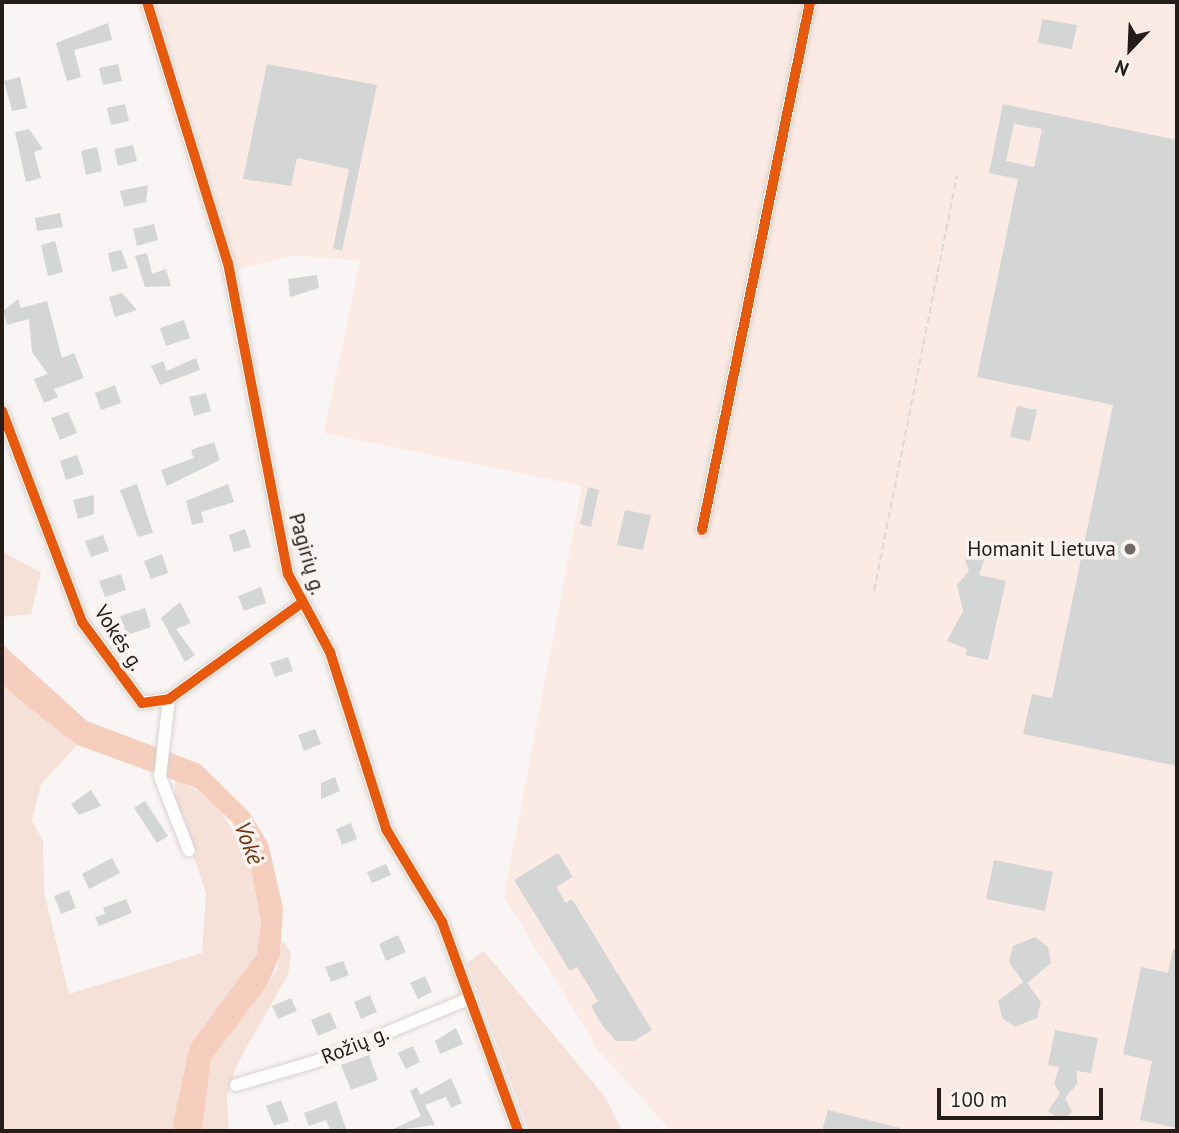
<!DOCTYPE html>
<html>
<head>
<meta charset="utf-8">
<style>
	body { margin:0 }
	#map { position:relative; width:1179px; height:1133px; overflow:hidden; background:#f9f5f4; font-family:"PT Sans",sans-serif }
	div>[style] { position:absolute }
	.built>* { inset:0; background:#fcebe4 }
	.green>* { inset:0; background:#f6e1d8 }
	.water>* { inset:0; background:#f6cebd }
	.building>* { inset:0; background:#d3d6d5 }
	.path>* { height:2px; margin-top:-1px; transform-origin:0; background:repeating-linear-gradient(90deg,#dbdad9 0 7px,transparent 0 10.5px) }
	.roads { filter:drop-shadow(0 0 2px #d7d2d0) drop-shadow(0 0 2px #d7d2d0) }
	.minor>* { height:12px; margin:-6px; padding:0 6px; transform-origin:6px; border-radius:6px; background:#fefefd }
	.cycleway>* { height:10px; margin:-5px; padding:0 5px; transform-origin:5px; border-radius:5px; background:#e8590c }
	.dots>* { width:19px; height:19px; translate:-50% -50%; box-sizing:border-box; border:4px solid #fcf4f1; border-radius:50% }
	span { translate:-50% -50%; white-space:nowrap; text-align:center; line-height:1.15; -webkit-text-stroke:7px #fcf4f1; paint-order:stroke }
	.poi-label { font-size:21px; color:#241d1a }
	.right { translate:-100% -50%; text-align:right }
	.street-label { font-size:21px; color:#241d1a }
	.water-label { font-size:23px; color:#72310f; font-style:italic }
	.frame { position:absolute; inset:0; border:4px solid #241d1a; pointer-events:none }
	.north { position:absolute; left:1095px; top:14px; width:70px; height:70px; -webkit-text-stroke:5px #fcf4f1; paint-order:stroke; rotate:203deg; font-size:19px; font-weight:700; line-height:28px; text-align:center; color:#241d1a }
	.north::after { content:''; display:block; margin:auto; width:24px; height:32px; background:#241d1a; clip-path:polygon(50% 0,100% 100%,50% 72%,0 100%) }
	.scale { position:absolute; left:937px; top:1088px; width:166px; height:32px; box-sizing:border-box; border:4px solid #241d1a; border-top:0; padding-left:9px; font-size:21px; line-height:24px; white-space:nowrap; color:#241d1a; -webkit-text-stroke:5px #fcf4f1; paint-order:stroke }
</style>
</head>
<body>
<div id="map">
	<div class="built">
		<i style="clip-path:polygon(151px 2px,1177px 2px,1177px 1131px,671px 1131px,599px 1051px,504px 897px,582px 486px,324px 433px,360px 261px,294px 255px,237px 270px,179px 71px)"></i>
	</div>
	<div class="green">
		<i style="clip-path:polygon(2px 551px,41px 573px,31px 614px,2px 617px)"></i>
		<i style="clip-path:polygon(2px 684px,77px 745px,41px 784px,32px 821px,43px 840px,44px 892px,69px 994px,202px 953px,206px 893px,175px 801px,175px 778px,213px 800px,248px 853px,261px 922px,257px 954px,190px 1045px,173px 1131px,2px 1131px)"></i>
		<i style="clip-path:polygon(282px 941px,291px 952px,288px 975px,236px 1066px,227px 1097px,229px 1131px,202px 1131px,211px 1060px,277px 970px)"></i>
		<i style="clip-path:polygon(484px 951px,605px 1097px,622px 1131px,529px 1131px,467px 963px)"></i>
	</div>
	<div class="water">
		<i style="clip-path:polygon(2px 644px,87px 721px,200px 764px,249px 812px,268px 843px,283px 908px,280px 956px,267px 985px,211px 1060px,202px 1131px,173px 1131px,173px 1124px,190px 1045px,257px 954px,261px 922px,248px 853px,233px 823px,196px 788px,77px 745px,16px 697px,2px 684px)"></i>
	</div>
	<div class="building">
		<i style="clip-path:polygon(1042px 19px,1077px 25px,1072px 49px,1038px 43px)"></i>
		<i style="clip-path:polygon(108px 23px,112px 40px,74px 50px,81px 77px,67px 81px,56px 43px)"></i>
		<i style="clip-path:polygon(118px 64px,122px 81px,103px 85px,99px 68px)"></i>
		<i style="clip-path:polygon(267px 64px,377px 85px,342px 251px,333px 248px,349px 169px,297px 158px,291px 186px,243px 179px)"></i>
		<i style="clip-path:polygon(20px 77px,27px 108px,12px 111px,4px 81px)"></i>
		<i style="clip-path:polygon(125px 104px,129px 121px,111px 125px,107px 108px)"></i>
		<i style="clip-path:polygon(evenodd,1003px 104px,1177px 140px,1177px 766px,1023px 734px,1032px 694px,1052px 698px,1113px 405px,977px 377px,1018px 179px,989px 173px,1003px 104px,1014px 124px,1042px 129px,1034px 167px,1006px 161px,1014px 124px)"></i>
		<i style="clip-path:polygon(29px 129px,43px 149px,34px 152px,41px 178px,26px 182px,15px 132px)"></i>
		<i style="clip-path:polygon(133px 145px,137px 161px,118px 166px,114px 149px)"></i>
		<i style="clip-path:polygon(97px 147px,102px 171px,86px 175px,81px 151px)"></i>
		<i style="clip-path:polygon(148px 185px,146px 202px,124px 207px,120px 191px)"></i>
		<i style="clip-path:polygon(60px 213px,63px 227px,37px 231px,35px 218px)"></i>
		<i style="clip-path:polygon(154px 224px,158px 240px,137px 246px,133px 229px)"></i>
		<i style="clip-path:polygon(55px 241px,63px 272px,48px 276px,41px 245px)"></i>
		<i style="clip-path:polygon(121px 250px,128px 268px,112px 272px,108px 253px)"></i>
		<i style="clip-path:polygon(147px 253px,152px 274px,166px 269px,171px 286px,145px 287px,135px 256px)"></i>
		<i style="clip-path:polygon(317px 275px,319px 288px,290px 297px,288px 279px)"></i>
		<i style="clip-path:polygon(122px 293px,137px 310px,115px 317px,109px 297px)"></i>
		<i style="clip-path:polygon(18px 299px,21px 308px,47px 301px,62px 358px,74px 353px,84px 378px,54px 389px,58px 397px,44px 403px,34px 379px,48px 374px,32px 352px,29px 319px,7px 325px,3px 311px)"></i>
		<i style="clip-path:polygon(184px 320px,190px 338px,166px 346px,160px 328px)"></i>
		<i style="clip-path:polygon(196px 358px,200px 370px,160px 385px,151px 366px,163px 361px,167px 371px)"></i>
		<i style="clip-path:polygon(115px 385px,121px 403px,101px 410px,95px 393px)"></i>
		<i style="clip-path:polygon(206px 393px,211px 411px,194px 416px,189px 397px)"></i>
		<i style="clip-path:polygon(1017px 406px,1037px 410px,1030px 441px,1010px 437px)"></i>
		<i style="clip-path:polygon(68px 412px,77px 433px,60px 440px,51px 418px)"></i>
		<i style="clip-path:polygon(214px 442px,220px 460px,167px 486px,161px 470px,194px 458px,191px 450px)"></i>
		<i style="clip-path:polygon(77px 455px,84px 474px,66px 480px,60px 461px)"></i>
		<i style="clip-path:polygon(137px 484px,153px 533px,138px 537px,120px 490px)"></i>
		<i style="clip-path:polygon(228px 484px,234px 502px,201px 512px,204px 522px,192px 525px,186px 501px)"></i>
		<i style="clip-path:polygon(588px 487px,599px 490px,591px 527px,580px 524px)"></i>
		<i style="clip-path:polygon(94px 495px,94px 514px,78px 519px,73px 500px)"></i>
		<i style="clip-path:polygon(625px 510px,651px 515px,643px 550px,617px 545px)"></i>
		<i style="clip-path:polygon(245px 529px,251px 547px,234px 552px,229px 535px)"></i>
		<i style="clip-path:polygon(103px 535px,109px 551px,91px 557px,85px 541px)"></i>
		<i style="clip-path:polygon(977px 549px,985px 557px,979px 575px,1006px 581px,988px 660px,966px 655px,967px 649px,947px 641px,963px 611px,957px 585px,969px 571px,964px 557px)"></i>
		<i style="clip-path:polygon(162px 554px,168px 573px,151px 579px,144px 561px)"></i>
		<i style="clip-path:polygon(121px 574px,126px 590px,105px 597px,99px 581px)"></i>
		<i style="clip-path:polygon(261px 587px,266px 603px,244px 611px,238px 596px)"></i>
		<i style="clip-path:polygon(180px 602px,191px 623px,176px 629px,195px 655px,185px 662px,161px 618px)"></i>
		<i style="clip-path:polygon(145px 608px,151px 627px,127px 635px,120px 616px)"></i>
		<i style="clip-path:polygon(288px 657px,293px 671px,275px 677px,270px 663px)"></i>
		<i style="clip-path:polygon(315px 729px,321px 744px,304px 751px,298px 735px)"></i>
		<i style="clip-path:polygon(335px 777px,340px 791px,321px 799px,321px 783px)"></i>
		<i style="clip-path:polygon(91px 790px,101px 806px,79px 815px,71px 804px)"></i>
		<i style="clip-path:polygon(145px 801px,168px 836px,157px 843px,134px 808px)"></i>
		<i style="clip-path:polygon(351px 823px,357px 839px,342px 845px,336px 829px)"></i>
		<i style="clip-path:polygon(558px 853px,573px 877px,556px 887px,566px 903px,572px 899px,652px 1030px,634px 1041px,616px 1041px,602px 1025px,591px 1006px,598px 1001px,577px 967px,570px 971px,514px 880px)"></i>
		<i style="clip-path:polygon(112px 858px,120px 873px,89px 889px,82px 874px)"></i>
		<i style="clip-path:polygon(994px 860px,1053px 872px,1045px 911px,986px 899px)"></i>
		<i style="clip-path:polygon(386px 864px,391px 875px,372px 883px,367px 872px)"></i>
		<i style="clip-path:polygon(69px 890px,76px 908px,61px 914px,54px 896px)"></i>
		<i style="clip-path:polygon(126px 899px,132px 913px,99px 926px,95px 917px,105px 914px,103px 908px)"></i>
		<i style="clip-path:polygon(398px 935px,406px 952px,386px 961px,379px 944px)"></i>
		<i style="clip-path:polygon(1035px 937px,1048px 947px,1051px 963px,1027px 983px,1041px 1002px,1037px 1018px,1015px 1027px,1002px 1018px,998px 1001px,1023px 982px,1009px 962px,1013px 946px)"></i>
		<i style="clip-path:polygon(1173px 949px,1177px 949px,1177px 1128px,1140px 1120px,1152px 1061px,1123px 1054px,1141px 967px,1168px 973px)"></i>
		<i style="clip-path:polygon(343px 961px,349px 975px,331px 982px,325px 967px)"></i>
		<i style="clip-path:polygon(425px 976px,432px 992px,418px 999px,410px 983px)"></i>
		<i style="clip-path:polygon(370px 995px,377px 1012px,361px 1019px,354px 1002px)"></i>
		<i style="clip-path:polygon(291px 998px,297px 1011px,278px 1019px,272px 1006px)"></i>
		<i style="clip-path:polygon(330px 1012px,337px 1028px,318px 1036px,311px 1020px)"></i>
		<i style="clip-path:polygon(456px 1028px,463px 1044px,440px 1054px,435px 1041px)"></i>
		<i style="clip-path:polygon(1055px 1030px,1098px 1038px,1091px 1073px,1077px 1071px,1077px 1084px,1065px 1098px,1072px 1112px,1062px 1121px,1048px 1111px,1060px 1093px,1054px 1084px,1059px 1067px,1048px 1065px)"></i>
		<i style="clip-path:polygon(413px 1046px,420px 1062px,406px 1069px,398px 1053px)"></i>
		<i style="clip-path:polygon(369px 1055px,378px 1080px,351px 1090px,341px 1065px)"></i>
		<i style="clip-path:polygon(451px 1078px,462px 1103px,451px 1108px,446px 1097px,425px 1105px,435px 1125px,389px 1131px,421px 1116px,410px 1091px,417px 1087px,420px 1095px)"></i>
		<i style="clip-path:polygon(281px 1100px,289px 1121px,274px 1126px,266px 1106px)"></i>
		<i style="clip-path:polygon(336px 1101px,347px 1131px,331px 1131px,326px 1120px,309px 1126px,304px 1113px)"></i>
		<i style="clip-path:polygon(828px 1110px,900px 1128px,900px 1131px,822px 1131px)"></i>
	</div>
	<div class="path">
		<i style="left:874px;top:591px;width:423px;rotate:-78.7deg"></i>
	</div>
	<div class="roads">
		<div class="minor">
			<i style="left:147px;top:2px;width:273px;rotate:72.8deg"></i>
			<i style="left:228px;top:263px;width:317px;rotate:79.1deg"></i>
			<i style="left:288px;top:574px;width:89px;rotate:61.7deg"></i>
			<i style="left:330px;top:652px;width:186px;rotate:72.4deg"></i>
			<i style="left:386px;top:829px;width:109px;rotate:58.9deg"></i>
			<i style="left:442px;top:922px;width:222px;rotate:70deg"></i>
			<i style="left:2px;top:411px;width:226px;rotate:69.2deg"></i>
			<i style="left:82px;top:622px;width:101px;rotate:53.5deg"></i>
			<i style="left:142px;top:703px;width:27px;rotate:-8deg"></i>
			<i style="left:169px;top:699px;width:162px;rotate:-35.9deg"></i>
			<i style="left:702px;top:530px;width:539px;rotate:-78.44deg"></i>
			<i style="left:169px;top:699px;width:79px;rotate:96.6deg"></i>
			<i style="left:160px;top:777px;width:79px;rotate:68.6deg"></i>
			<i style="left:236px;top:1085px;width:89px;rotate:-16.4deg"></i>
			<i style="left:321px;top:1060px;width:162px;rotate:-22.5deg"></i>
		</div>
	</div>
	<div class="cycleway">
		<i style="left:147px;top:2px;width:273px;rotate:72.8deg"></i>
		<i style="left:228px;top:263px;width:317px;rotate:79.1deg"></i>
		<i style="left:288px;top:574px;width:89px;rotate:61.7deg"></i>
		<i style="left:330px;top:652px;width:186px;rotate:72.4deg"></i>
		<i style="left:386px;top:829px;width:109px;rotate:58.9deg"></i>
		<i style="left:442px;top:922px;width:222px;rotate:70deg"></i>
		<i style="left:2px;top:411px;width:226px;rotate:69.2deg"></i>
		<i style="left:82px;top:622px;width:101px;rotate:53.5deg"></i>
		<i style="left:142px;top:703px;width:27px;rotate:-8deg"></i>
		<i style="left:169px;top:699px;width:162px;rotate:-35.9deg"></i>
		<i style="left:702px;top:530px;width:539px;rotate:-78.44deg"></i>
	</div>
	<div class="dots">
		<i style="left:1130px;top:549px;background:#6f6966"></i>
	</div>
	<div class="poi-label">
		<span class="right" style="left:1116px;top:549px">Homanit Lietuva</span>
	</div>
	<div class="street-label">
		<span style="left:307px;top:554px;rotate:74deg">Pagirių g.</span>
		<span style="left:119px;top:638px;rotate:57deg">Vokės g.</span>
		<span style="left:355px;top:1045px;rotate:-22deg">Rožių g.</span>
	</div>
	<div class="water-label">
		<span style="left:249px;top:843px;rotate:69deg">Vokė</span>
	</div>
	<div class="frame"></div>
	<div class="north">N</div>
	<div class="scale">100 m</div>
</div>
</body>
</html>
